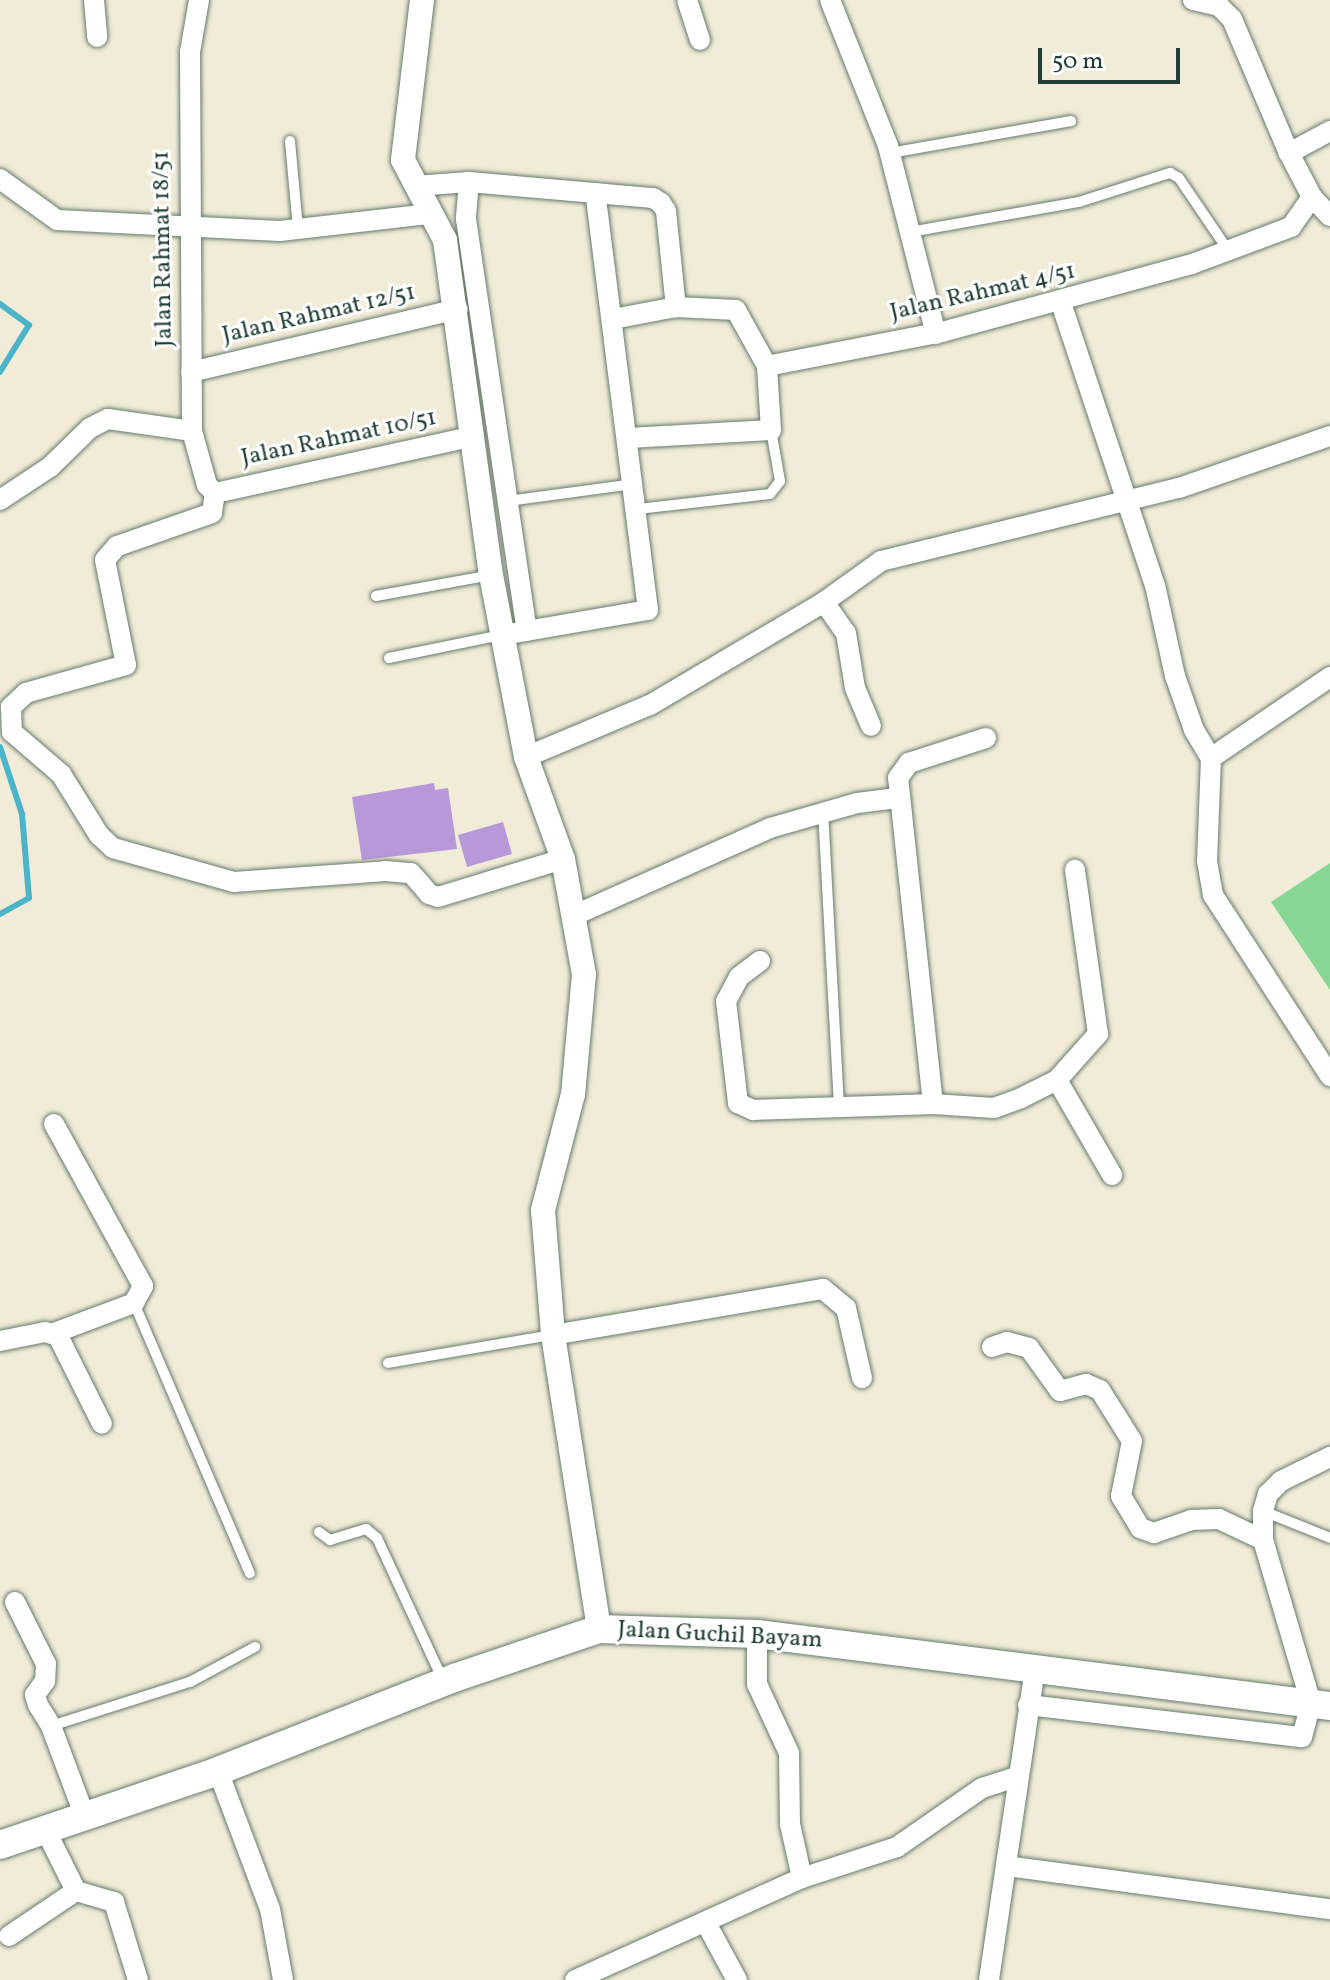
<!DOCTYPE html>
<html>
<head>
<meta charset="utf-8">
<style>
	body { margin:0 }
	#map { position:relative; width:1330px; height:1980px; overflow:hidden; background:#f0ecd7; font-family:Vollkorn,serif }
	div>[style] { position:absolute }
	.green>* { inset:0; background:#88d694 }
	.stream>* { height:6px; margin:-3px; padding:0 3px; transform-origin:3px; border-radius:3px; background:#4bb4c9 }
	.building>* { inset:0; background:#b799d9 }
	.roads { filter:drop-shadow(0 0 2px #687a6d) drop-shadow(0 0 2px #687a6d) }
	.service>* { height:10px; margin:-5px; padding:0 5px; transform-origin:5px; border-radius:5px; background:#fff }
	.minor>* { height:20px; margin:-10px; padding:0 10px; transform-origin:10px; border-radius:10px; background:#fff }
	.tertiary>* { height:24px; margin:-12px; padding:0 12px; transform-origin:12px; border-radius:12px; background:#fff }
	.secondary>* { height:28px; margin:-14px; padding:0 14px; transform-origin:14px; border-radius:14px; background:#fff }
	span { translate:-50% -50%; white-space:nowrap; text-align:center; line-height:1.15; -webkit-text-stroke:6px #fff; paint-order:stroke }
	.street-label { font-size:24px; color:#1f3d34 }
	.scale { position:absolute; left:1038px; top:48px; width:142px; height:36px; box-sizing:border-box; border:4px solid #1f3d34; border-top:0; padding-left:10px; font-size:24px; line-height:28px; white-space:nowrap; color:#1f3d34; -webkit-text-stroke:6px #fff; paint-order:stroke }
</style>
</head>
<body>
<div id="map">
	<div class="green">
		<i style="clip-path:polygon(1330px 863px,1330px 990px,1271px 902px)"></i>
	</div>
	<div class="stream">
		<i style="left:0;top:304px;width:36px;rotate:36deg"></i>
		<i style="left:29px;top:325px;width:55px;rotate:121.7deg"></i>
		<i style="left:0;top:747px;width:71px;rotate:71.8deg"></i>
		<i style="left:22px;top:814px;width:84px;rotate:85.2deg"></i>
		<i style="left:29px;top:898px;width:33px;rotate:151deg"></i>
	</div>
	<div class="building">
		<i style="clip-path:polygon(434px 783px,435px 790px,448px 788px,457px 849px,362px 860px,352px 797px)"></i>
		<i style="clip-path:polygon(503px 822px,512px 854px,467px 867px,458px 835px)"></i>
	</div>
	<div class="roads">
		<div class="service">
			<i style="left:290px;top:141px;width:88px;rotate:84.8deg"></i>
			<i style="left:890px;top:153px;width:184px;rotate:-10deg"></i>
			<i style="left:910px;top:232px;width:172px;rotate:-10.1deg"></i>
			<i style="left:1079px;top:202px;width:96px;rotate:-17.7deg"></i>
			<i style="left:1170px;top:173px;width:10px;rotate:29deg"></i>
			<i style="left:1179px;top:178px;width:87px;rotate:55.8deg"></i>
			<i style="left:508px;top:501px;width:126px;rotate:-7.7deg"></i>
			<i style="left:638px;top:509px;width:133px;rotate:-6.5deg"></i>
			<i style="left:770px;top:494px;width:16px;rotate:-52deg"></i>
			<i style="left:780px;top:481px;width:52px;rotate:-100deg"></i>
			<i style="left:376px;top:596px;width:117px;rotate:-10.3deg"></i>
			<i style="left:389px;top:658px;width:114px;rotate:-11.6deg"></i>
			<i style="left:823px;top:811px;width:298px;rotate:86.9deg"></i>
			<i style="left:134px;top:1303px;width:294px;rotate:66.8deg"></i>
			<i style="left:388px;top:1363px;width:166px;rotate:-9.7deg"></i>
			<i style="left:1263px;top:1511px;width:72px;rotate:21.9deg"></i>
			<i style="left:319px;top:1532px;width:14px;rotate:36deg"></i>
			<i style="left:330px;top:1540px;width:38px;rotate:-17deg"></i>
			<i style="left:366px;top:1529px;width:14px;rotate:39deg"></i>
			<i style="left:377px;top:1538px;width:157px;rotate:65.1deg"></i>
			<i style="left:51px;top:1726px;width:146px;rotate:-17.6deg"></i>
			<i style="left:190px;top:1682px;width:74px;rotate:-28.3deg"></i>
		</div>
		<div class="minor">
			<i style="left:94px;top:0;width:37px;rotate:85deg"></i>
			<i style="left:199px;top:0;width:53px;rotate:99.8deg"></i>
			<i style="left:190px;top:52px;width:379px;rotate:89.7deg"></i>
			<i style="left:192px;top:431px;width:56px;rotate:74.5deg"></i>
			<i style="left:207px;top:485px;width:11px;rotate:45deg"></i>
			<i style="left:687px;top:0;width:42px;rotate:72deg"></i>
			<i style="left:830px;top:0;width:157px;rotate:68.3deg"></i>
			<i style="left:888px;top:146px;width:194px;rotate:75.7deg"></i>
			<i style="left:1193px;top:0;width:27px;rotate:13deg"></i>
			<i style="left:1219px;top:6px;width:18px;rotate:45deg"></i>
			<i style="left:1232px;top:19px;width:146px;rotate:67deg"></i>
			<i style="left:1330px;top:131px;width:47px;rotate:151.8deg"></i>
			<i style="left:1289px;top:153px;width:50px;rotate:62.4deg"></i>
			<i style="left:1312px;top:197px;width:26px;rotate:47deg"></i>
			<i style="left:0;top:179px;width:70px;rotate:35.7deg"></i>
			<i style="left:57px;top:220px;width:223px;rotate:2.8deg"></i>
			<i style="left:280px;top:231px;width:151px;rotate:-6.5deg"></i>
			<i style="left:469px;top:182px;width:37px;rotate:95deg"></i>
			<i style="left:466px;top:219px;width:416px;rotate:81.6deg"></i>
			<i style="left:415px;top:186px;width:54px;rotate:-4.2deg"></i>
			<i style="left:469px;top:182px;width:185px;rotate:5deg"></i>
			<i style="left:653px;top:198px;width:9px;rotate:32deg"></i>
			<i style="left:661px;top:203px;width:9px;rotate:58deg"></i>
			<i style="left:666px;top:211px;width:97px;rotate:84.1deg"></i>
			<i style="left:676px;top:307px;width:64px;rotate:169.2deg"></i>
			<i style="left:1061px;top:303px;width:297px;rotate:71.6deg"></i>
			<i style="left:1155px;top:585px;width:93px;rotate:77.6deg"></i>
			<i style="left:1175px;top:676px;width:57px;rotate:70.6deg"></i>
			<i style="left:1194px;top:730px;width:33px;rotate:59deg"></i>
			<i style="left:676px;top:307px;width:60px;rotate:2.9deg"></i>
			<i style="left:736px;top:310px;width:64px;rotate:61deg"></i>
			<i style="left:767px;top:366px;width:178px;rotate:-11deg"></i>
			<i style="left:942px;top:332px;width:259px;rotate:-15.2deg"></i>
			<i style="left:1192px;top:264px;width:106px;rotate:-20.5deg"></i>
			<i style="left:1291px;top:227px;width:37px;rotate:-55deg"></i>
			<i style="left:191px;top:372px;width:274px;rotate:-13.3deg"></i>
			<i style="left:629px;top:438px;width:142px;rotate:-3.2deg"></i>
			<i style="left:771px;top:430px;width:64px;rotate:-93.6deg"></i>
			<i style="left:215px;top:493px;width:20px;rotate:99deg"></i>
			<i style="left:212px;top:513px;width:101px;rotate:160.8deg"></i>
			<i style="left:117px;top:546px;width:18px;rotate:131deg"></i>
			<i style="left:105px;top:560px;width:107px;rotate:78.7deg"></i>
			<i style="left:126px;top:665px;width:104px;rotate:164.4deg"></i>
			<i style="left:26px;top:693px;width:21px;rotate:137deg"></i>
			<i style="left:11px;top:707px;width:25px;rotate:88deg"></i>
			<i style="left:12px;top:732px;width:65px;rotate:40.6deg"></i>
			<i style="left:61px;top:774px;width:72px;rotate:58.1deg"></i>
			<i style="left:99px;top:835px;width:19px;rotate:43deg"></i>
			<i style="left:113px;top:848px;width:126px;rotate:15.7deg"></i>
			<i style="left:234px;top:882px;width:152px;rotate:-4.1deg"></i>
			<i style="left:386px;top:871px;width:25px;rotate:5deg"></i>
			<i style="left:411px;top:873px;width:28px;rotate:49deg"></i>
			<i style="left:429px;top:894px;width:9px;rotate:18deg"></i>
			<i style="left:438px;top:897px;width:131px;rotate:-16.9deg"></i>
			<i style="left:215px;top:493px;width:265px;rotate:-12.4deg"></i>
			<i style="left:0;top:500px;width:60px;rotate:-33.4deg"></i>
			<i style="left:50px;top:467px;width:56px;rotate:-44.3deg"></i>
			<i style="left:90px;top:428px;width:20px;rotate:-27deg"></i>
			<i style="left:108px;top:419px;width:85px;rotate:8.1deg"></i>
			<i style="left:824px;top:602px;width:38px;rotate:55deg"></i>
			<i style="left:846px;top:633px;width:56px;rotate:80.7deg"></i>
			<i style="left:855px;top:688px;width:41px;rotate:67.2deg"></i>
			<i style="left:503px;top:635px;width:147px;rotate:-9.8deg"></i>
			<i style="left:648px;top:610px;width:420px;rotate:-97.2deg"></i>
			<i style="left:1330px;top:677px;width:144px;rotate:145.8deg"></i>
			<i style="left:1211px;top:758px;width:103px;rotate:92.2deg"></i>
			<i style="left:1207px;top:861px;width:35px;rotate:80deg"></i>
			<i style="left:1213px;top:895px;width:216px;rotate:57.1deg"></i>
			<i style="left:526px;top:757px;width:134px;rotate:-22.8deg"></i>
			<i style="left:650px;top:705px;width:202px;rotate:-30.6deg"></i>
			<i style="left:824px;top:602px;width:70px;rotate:-35.7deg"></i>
			<i style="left:881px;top:561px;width:307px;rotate:-13.8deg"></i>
			<i style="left:1179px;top:488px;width:160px;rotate:-19deg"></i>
			<i style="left:577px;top:914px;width:211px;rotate:-24deg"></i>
			<i style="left:770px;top:828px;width:91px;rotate:-16deg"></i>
			<i style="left:857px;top:803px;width:41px;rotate:-7deg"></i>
			<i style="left:760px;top:961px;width:26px;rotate:143deg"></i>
			<i style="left:739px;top:977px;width:27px;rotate:118deg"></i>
			<i style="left:726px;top:1001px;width:103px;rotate:83.3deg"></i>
			<i style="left:738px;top:1103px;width:17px;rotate:25deg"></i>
			<i style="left:753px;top:1110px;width:180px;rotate:-1.9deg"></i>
			<i style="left:933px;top:1104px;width:328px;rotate:-96.1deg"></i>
			<i style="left:898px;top:778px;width:19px;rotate:-54deg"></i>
			<i style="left:909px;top:763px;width:81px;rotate:-18deg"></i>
			<i style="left:1057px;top:1080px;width:110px;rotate:59.9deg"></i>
			<i style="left:933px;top:1104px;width:61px;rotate:3.8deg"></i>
			<i style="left:994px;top:1108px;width:29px;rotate:-20deg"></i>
			<i style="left:1021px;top:1098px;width:40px;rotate:-26.6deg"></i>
			<i style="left:1057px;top:1080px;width:62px;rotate:-48.3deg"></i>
			<i style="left:1098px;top:1034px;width:166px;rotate:-98deg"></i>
			<i style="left:54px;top:1124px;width:185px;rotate:61.2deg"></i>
			<i style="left:143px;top:1286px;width:19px;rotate:118deg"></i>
			<i style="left:134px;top:1303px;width:85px;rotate:159.4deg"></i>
			<i style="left:553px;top:1335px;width:274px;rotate:-9.7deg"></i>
			<i style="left:823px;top:1289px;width:30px;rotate:40deg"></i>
			<i style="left:846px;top:1308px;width:72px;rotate:77.1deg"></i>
			<i style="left:0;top:1341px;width:46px;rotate:-11.3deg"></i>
			<i style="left:45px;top:1332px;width:14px;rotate:17deg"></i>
			<i style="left:58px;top:1336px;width:98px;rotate:63.4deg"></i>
			<i style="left:992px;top:1347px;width:16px;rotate:-18deg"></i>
			<i style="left:1007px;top:1342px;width:23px;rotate:15deg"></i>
			<i style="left:1029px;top:1348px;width:53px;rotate:54.2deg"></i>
			<i style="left:1060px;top:1391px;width:27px;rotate:-15deg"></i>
			<i style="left:1086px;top:1384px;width:15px;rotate:23deg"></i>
			<i style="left:1100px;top:1390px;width:60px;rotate:57.9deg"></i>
			<i style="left:1132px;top:1441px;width:56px;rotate:101.3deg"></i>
			<i style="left:1121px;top:1496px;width:37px;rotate:59deg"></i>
			<i style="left:1140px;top:1528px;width:15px;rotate:20deg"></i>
			<i style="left:1154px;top:1533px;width:39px;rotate:-19deg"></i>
			<i style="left:1191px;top:1520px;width:28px;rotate:-2deg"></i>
			<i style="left:1219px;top:1519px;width:49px;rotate:25.5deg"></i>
			<i style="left:15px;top:1602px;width:69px;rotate:63.4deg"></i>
			<i style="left:46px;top:1664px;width:17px;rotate:93deg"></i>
			<i style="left:45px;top:1681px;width:17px;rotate:126deg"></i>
			<i style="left:35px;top:1695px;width:10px;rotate:73deg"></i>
			<i style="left:38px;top:1705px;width:25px;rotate:58deg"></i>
			<i style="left:51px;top:1726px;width:97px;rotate:69.5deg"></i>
			<i style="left:757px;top:1634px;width:50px;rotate:90deg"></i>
			<i style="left:757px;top:1684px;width:76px;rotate:65.1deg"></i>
			<i style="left:789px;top:1753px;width:71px;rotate:89.2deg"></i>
			<i style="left:790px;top:1824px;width:55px;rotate:77.5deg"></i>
			<i style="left:1028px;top:1705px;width:276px;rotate:6.7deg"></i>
			<i style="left:1302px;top:1737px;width:35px;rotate:-75deg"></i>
			<i style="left:1311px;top:1703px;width:170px;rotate:-106.4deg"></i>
			<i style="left:1263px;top:1540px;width:29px;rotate:-90deg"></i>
			<i style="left:1263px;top:1511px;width:18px;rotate:-74deg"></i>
			<i style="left:1268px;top:1494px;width:18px;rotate:-45deg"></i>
			<i style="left:1281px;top:1481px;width:55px;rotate:-26.1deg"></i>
			<i style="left:218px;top:1771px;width:147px;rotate:69.4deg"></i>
			<i style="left:270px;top:1909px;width:72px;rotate:79.6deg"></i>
			<i style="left:46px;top:1831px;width:67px;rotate:63.4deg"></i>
			<i style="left:76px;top:1891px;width:40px;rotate:16deg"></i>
			<i style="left:114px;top:1902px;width:82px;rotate:72.9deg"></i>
			<i style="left:1006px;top:1866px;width:327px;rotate:7.6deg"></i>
			<i style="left:706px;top:1923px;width:65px;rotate:61.5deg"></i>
			<i style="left:9px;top:1936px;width:81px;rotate:-33.9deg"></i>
			<i style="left:575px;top:1980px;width:249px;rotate:-24.2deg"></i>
			<i style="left:802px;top:1878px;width:100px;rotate:-18.1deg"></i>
			<i style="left:897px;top:1847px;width:103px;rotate:-34.8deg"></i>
			<i style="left:982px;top:1788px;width:35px;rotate:-18deg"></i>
			<i style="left:989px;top:1980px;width:316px;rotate:-81.6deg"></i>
		</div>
		<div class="tertiary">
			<i style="left:422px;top:0;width:161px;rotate:96.8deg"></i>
			<i style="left:403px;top:160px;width:90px;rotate:62.3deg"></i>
			<i style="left:445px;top:240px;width:338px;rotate:82.2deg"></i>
			<i style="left:491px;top:575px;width:185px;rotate:79.1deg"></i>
			<i style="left:526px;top:757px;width:109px;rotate:70.1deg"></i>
			<i style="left:563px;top:859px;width:117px;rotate:79.7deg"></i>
			<i style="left:584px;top:974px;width:121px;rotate:95.2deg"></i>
			<i style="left:573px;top:1094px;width:120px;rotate:104.5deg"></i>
			<i style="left:543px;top:1210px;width:125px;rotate:85.4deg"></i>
			<i style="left:553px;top:1335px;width:298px;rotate:81.1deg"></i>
		</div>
		<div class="secondary">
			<i style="left:0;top:1845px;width:230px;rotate:-18.7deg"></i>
			<i style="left:218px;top:1771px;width:254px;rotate:-21.5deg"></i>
			<i style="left:454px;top:1678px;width:153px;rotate:-18.7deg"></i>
			<i style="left:599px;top:1629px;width:158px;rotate:1.8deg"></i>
			<i style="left:757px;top:1634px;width:578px;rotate:7.16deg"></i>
		</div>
	</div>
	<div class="street-label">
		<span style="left:164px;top:249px;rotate:-91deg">Jalan Rahmat 18/51</span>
		<span style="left:983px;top:293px;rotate:-13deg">Jalan Rahmat 4/51</span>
		<span style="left:319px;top:315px;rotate:-13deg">Jalan Rahmat 12/51</span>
		<span style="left:339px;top:439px;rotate:-12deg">Jalan Rahmat 10/51</span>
		<span style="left:720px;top:1636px;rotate:3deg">Jalan Guchil Bayam</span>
	</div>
	<div class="scale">50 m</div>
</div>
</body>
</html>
